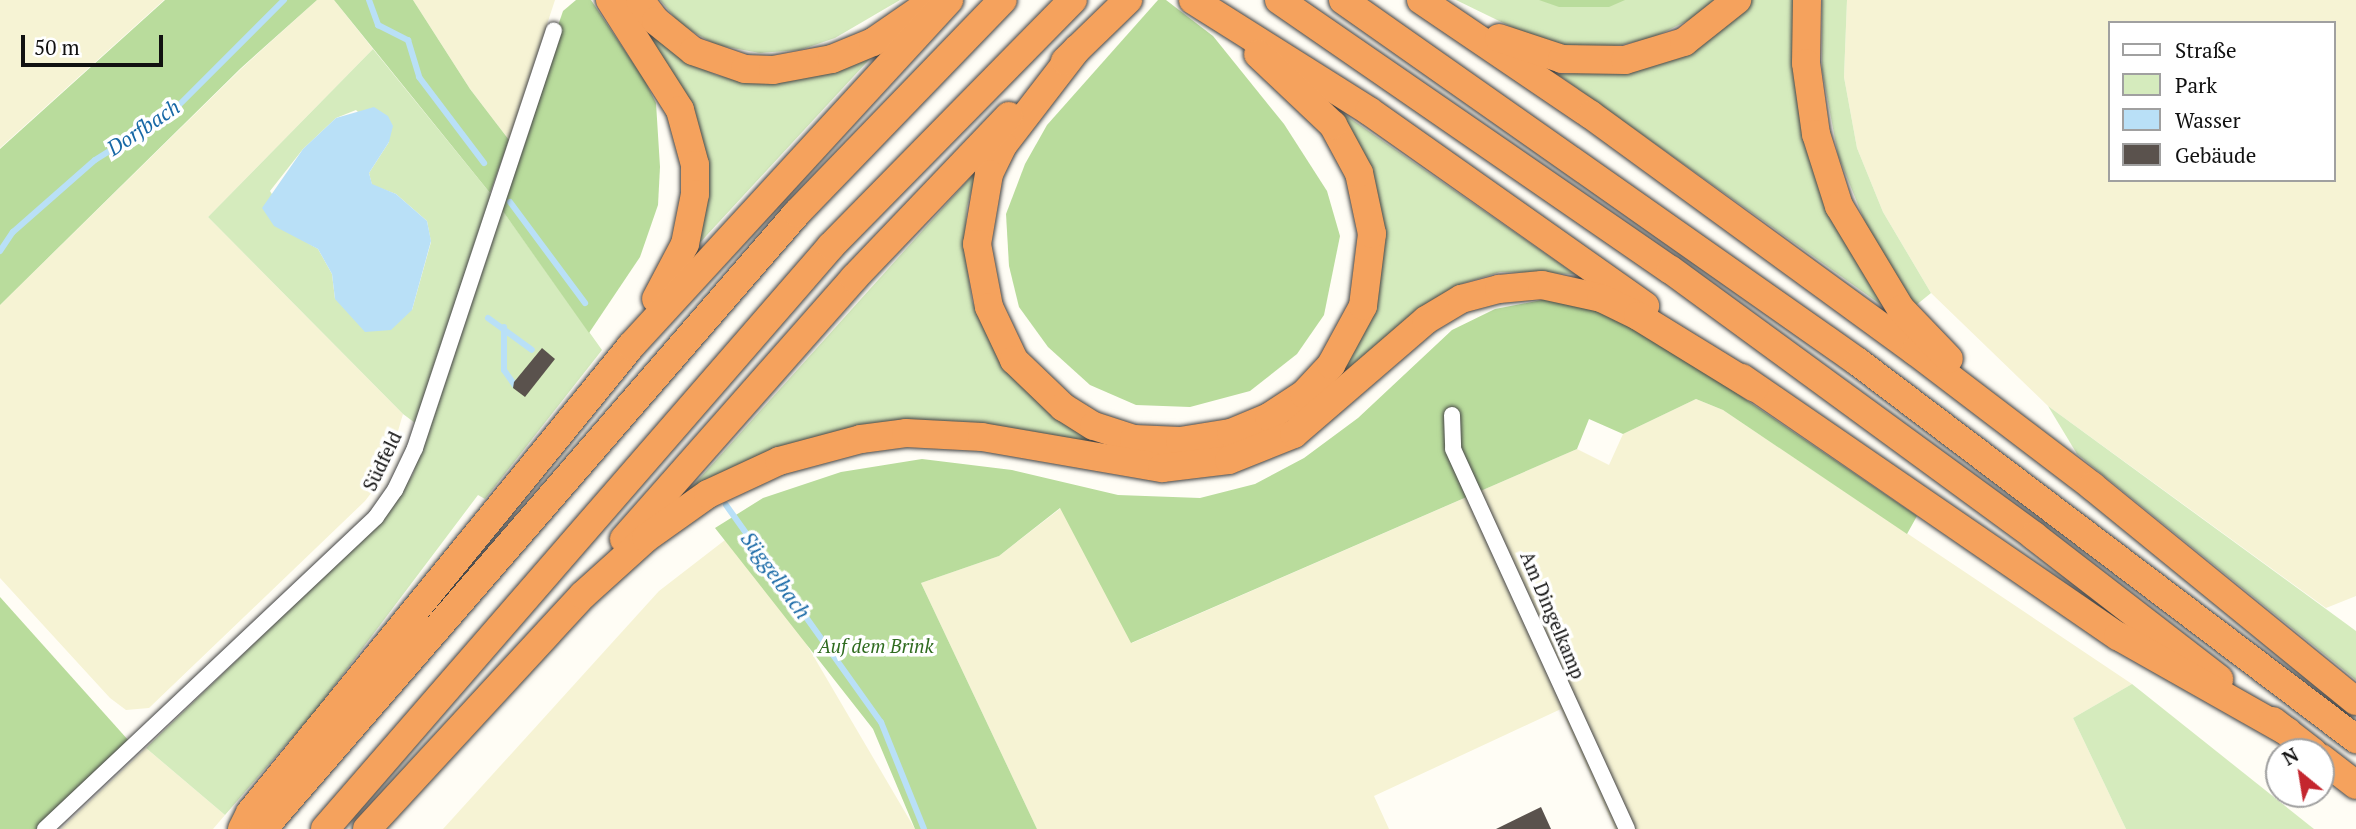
<!DOCTYPE html>
<html>
<head>
<meta charset="utf-8">
<style>
	body { margin:0 }
	#map { position:relative; width:2356px; height:829px; overflow:hidden; background:#fffdf5; font-family:"PT Serif",serif }
	div>[style] { position:absolute }
	.farmland>* { inset:0; background:#f6f3d4 }
	.green>* { inset:0; background:#d5ebbd }
	.forest>* { inset:0; background:#b9dc9c }
	.water>* { inset:0; background:#b9e0f7 }
	.stream>* { height:6px; margin:-3px; padding:0 3px; transform-origin:3px; border-radius:3px; background:#b9e0f7 }
	.building>* { inset:0; background:#5a524d }
	.roads { filter:drop-shadow(0 0 2px #444) drop-shadow(0 0 2px #444) }
	.street>* { height:16px; margin:-8px; padding:0 8px; transform-origin:8px; border-radius:8px; background:#fff }
	.highway>* { height:28px; margin:-14px; padding:0 14px; transform-origin:14px; border-radius:14px; background:#f5a25d }
	span { translate:-50% -50%; white-space:nowrap; text-align:center; line-height:1.15; -webkit-text-stroke:7px #fff; paint-order:stroke }
	.street-label { font-size:19px; color:#111 }
	.park-label { font-size:19px; color:#2f6b1f; font-style:italic }
	.water-label { font-size:21px; color:#1768a6; font-style:italic }
	.legend { position:absolute; left:2108px; top:21px; width:228px; height:161px; box-sizing:border-box; background:#fff; border:2px solid #a0a0a0; margin:0; padding:9px 12px; list-style:none; font-size:21px; color:#111 }
	.legend li { display:flex; align-items:center; gap:14px; height:35px }
	.legend b { width:35px; border:2px solid #a0a0a0 }
	.north { position:absolute; left:2265px; top:738px; width:70px; height:70px; box-sizing:border-box; background:#fff; border:2px solid #a0a0a0; border-radius:50%; rotate:330deg; font-size:19px; font-weight:700; line-height:28px; text-align:center; color:#111 }
	.north::after { content:''; display:block; margin:auto; width:24px; height:32px; background:#c4262e; clip-path:polygon(50% 0,100% 100%,50% 72%,0 100%) }
	.scale { position:absolute; left:21px; top:35px; width:142px; height:32px; box-sizing:border-box; border:4px solid #111; border-top:0; padding-left:9px; font-size:21px; line-height:24px; white-space:nowrap; color:#111; -webkit-text-stroke:5px #fff; paint-order:stroke }
</style>
</head>
<body>
<div id="map">
	<div class="farmland">
		<i style="clip-path:polygon(0 0,164px 0,0 148px)"></i>
		<i style="clip-path:polygon(317px 0,334px 0,373px 49px,208px 217px,403px 414px,385px 475px,365px 501px,149px 708px,126px 710px,110px 698px,0 578px,0 305px,242px 68px)"></i>
		<i style="clip-path:polygon(413px 0,555px 0,509px 140px,470px 89px)"></i>
		<i style="clip-path:polygon(evenodd,1847px 0,2356px 0,2356px 596px,2326px 608px,2048px 406px,1931px 293px,1883px 212px,1857px 148px,1844px 77px,1847px 0,2109px 23px,2333px 23px,2333px 180px,2109px 180px,2109px 23px)"></i>
		<i style="clip-path:polygon(1696px 399px,1723px 410px,2132px 684px,2073px 718px,2126px 829px,1615px 829px,1561px 709px,1374px 796px,1389px 829px,1037px 829px,921px 583px,999px 556px,1061px 508px,1132px 643px,1577px 449px,1609px 465px,1623px 434px)"></i>
		<i style="clip-path:polygon(725px 540px,797px 628px,915px 829px,443px 829px,659px 591px)"></i>
		<i style="clip-path:polygon(146px 748px,225px 815px,213px 829px,61px 829px)"></i>
	</div>
	<div class="green">
		<i style="clip-path:polygon(660px 0,900px 0,835px 38px,800px 50px,760px 53px,716px 45px,681px 25px)"></i>
		<i style="clip-path:polygon(1456px 0,1714px 0,1691px 19px,1652px 38px,1612px 47px,1574px 47px,1530px 36px)"></i>
		<i style="clip-path:polygon(1751px 0,1797px 0,1796px 49px,1894px 314px,1557px 74px,1635px 70px)"></i>
		<i style="clip-path:polygon(1822px 0,1847px 0,1844px 77px,1857px 148px,1883px 212px,1931px 293px,1915px 306px,1867px 227px,1838px 155px,1822px 70px)"></i>
		<i style="clip-path:polygon(638px 21px,683px 59px,716px 75px,752px 83px,878px 50px,695px 248px,704px 199px)"></i>
		<i style="clip-path:polygon(evenodd,373px 49px,490px 193px,602px 350px,485px 499px,478px 495px,316px 710px,225px 815px,146px 748px,383px 519px,413px 474px,426px 431px,403px 414px,208px 217px,373px 49px,356px 110px,389px 142px,369px 173px,372px 185px,396px 194px,427px 221px,431px 242px,412px 310px,335px 299px,332px 274px,318px 249px,299px 238px,270px 191px,303px 149px,336px 118px,356px 110px)"></i>
		<i style="clip-path:polygon(1341px 112px,1575px 274px,1500px 272px,1461px 284px,1418px 309px,1318px 402px,1284px 427px,1214px 454px,1141px 455px,973px 422px,906px 421px,845px 430px,792px 445px,736px 467px,681px 499px,977px 170px,967px 207px,964px 248px,972px 301px,991px 344px,1020px 383px,1062px 419px,1102px 439px,1177px 451px,1213px 448px,1282px 421px,1314px 397px,1342px 367px,1364px 332px,1382px 266px,1382px 221px,1373px 178px)"></i>
		<i style="clip-path:polygon(2048px 406px,2356px 631px,2356px 680px,2077px 454px)"></i>
		<i style="clip-path:polygon(2132px 684px,2314px 829px,2126px 829px,2073px 718px)"></i>
	</div>
	<div class="forest">
		<i style="clip-path:polygon(165px 0,317px 0,241px 68px,0 305px,0 149px)"></i>
		<i style="clip-path:polygon(334px 0,413px 0,470px 89px,509px 140px,490px 193px)"></i>
		<i style="clip-path:polygon(576px 0,591px 0,645px 81px,656px 103px,660px 167px,658px 205px,640px 257px,589px 333px,497px 203px,563px 11px)"></i>
		<i style="clip-path:polygon(1158px 0,1166px 0,1213px 36px,1284px 124px,1327px 191px,1340px 236px,1324px 315px,1297px 354px,1250px 391px,1190px 407px,1136px 405px,1090px 385px,1048px 347px,1019px 307px,1009px 266px,1006px 214px,1025px 164px,1047px 125px)"></i>
		<i style="clip-path:polygon(1539px 0,1625px 0,1609px 7px,1559px 7px)"></i>
		<i style="clip-path:polygon(1547px 299px,1579px 302px,1639px 327px,1917px 516px,1907px 534px,1723px 410px,1696px 399px,1623px 434px,1589px 419px,1577px 449px,1131px 643px,1060px 508px,999px 556px,921px 583px,1037px 829px,915px 829px,873px 729px,715px 528px,763px 498px,841px 472px,922px 459px,1012px 470px,1118px 495px,1200px 498px,1255px 484px,1304px 458px,1358px 418px,1452px 330px,1495px 309px)"></i>
		<i style="clip-path:polygon(0 597px,129px 741px,36px 829px,0 829px)"></i>
	</div>
	<div class="water">
		<i style="clip-path:polygon(374px 107px,388px 116px,393px 126px,389px 142px,369px 173px,372px 184px,396px 194px,427px 221px,431px 241px,412px 310px,391px 330px,365px 332px,335px 299px,332px 274px,318px 249px,274px 226px,262px 208px,303px 149px,336px 118px)"></i>
	</div>
	<div class="stream">
		<i style="left:369px;top:0;width:27px;rotate:70deg"></i>
		<i style="left:378px;top:25px;width:34px;rotate:27deg"></i>
		<i style="left:408px;top:40px;width:39px;rotate:73deg"></i>
		<i style="left:419px;top:77px;width:108px;rotate:52.9deg"></i>
		<i style="left:510px;top:202px;width:126px;rotate:53.4deg"></i>
		<i style="left:0;top:251px;width:23px;rotate:-56deg"></i>
		<i style="left:13px;top:232px;width:109px;rotate:-41.3deg"></i>
		<i style="left:95px;top:160px;width:92px;rotate:-32.1deg"></i>
		<i style="left:173px;top:111px;width:157px;rotate:-45deg"></i>
		<i style="left:488px;top:318px;width:54px;rotate:36deg"></i>
		<i style="left:504px;top:327px;width:43px;rotate:90deg"></i>
		<i style="left:504px;top:370px;width:19px;rotate:55deg"></i>
		<i style="left:726px;top:505px;width:267px;rotate:54.5deg"></i>
		<i style="left:881px;top:722px;width:115px;rotate:68.1deg"></i>
	</div>
	<div class="building">
		<i style="clip-path:polygon(542px 348px,555px 359px,525px 397px,513px 388px,514px 382px)"></i>
		<i style="clip-path:polygon(1541px 807px,1551px 829px,1496px 829px)"></i>
	</div>
	<div class="roads">
		<div class="street">
			<i style="left:1452px;top:415px;width:34px;rotate:88deg"></i>
			<i style="left:1453px;top:449px;width:418px;rotate:65.4deg"></i>
			<i style="left:45px;top:829px;width:455px;rotate:-43.3deg"></i>
			<i style="left:376px;top:517px;width:33px;rotate:-55deg"></i>
			<i style="left:395px;top:490px;width:47px;rotate:-64.5deg"></i>
			<i style="left:415px;top:448px;width:440px;rotate:-71.6deg"></i>
		</div>
		<div class="highway">
			<i style="left:610px;top:0;width:130px;rotate:57.5deg"></i>
			<i style="left:680px;top:110px;width:57px;rotate:74.7deg"></i>
			<i style="left:695px;top:165px;width:29px;rotate:90deg"></i>
			<i style="left:695px;top:194px;width:51px;rotate:101.3deg"></i>
			<i style="left:685px;top:244px;width:62px;rotate:117.8deg"></i>
			<i style="left:640px;top:0;width:26px;rotate:53deg"></i>
			<i style="left:656px;top:21px;width:48px;rotate:39deg"></i>
			<i style="left:693px;top:51px;width:55px;rotate:19.1deg"></i>
			<i style="left:745px;top:69px;width:28px;rotate:2deg"></i>
			<i style="left:773px;top:70px;width:60px;rotate:-10.6deg"></i>
			<i style="left:832px;top:59px;width:44px;rotate:-22.5deg"></i>
			<i style="left:873px;top:42px;width:63px;rotate:-34.7deg"></i>
			<i style="left:1193px;top:0;width:208px;rotate:32.2deg"></i>
			<i style="left:1369px;top:111px;width:338px;rotate:35.2deg"></i>
			<i style="left:1279px;top:0;width:476px;rotate:34.6deg"></i>
			<i style="left:1671px;top:270px;width:450px;rotate:36.2deg"></i>
			<i style="left:2034px;top:536px;width:234px;rotate:37.7deg"></i>
			<i style="left:1343px;top:0;width:629px;rotate:35.1deg"></i>
			<i style="left:1858px;top:362px;width:625px;rotate:37.13deg"></i>
			<i style="left:1421px;top:0;width:205px;rotate:34.1deg"></i>
			<i style="left:1591px;top:115px;width:401px;rotate:36.1deg"></i>
			<i style="left:1915px;top:351px;width:223px;rotate:37.3deg"></i>
			<i style="left:2092px;top:486px;width:340px;rotate:39.2deg"></i>
			<i style="left:1807px;top:0;width:63px;rotate:90.9deg"></i>
			<i style="left:1806px;top:63px;width:72px;rotate:82deg"></i>
			<i style="left:1816px;top:134px;width:76px;rotate:72.3deg"></i>
			<i style="left:1839px;top:206px;width:120px;rotate:59deg"></i>
			<i style="left:1901px;top:309px;width:69px;rotate:46.2deg"></i>
			<i style="left:1499px;top:38px;width:66px;rotate:18.4deg"></i>
			<i style="left:1562px;top:59px;width:63px;rotate:0.9deg"></i>
			<i style="left:1625px;top:60px;width:62px;rotate:-17deg"></i>
			<i style="left:1684px;top:42px;width:68px;rotate:-38.4deg"></i>
			<i style="left:1077px;top:49px;width:121px;rotate:127.6deg"></i>
			<i style="left:1003px;top:145px;width:32px;rotate:116deg"></i>
			<i style="left:989px;top:174px;width:71px;rotate:99.7deg"></i>
			<i style="left:977px;top:244px;width:64px;rotate:79.2deg"></i>
			<i style="left:989px;top:307px;width:59px;rotate:64.7deg"></i>
			<i style="left:1014px;top:360px;width:68px;rotate:43.8deg"></i>
			<i style="left:1063px;top:407px;width:36px;rotate:32deg"></i>
			<i style="left:1094px;top:426px;width:42px;rotate:18deg"></i>
			<i style="left:1134px;top:439px;width:46px;rotate:2.5deg"></i>
			<i style="left:1180px;top:441px;width:52px;rotate:-8.9deg"></i>
			<i style="left:1231px;top:433px;width:41px;rotate:-22.8deg"></i>
			<i style="left:1269px;top:417px;width:42px;rotate:-33.3deg"></i>
			<i style="left:1304px;top:394px;width:40px;rotate:-47deg"></i>
			<i style="left:1331px;top:365px;width:67px;rotate:-61.5deg"></i>
			<i style="left:1363px;top:306px;width:73px;rotate:-82.9deg"></i>
			<i style="left:1372px;top:234px;width:62px;rotate:-102deg"></i>
			<i style="left:1359px;top:173px;width:55px;rotate:-118.4deg"></i>
			<i style="left:1333px;top:125px;width:103px;rotate:-136.6deg"></i>
			<i style="left:1065px;top:61px;width:88px;rotate:-44.1deg"></i>
			<i style="left:1742px;top:378px;width:456px;rotate:34.5deg"></i>
			<i style="left:2118px;top:636px;width:195px;rotate:29.5deg"></i>
			<i style="left:624px;top:539px;width:348px;rotate:-48.6deg"></i>
			<i style="left:854px;top:278px;width:224px;rotate:-46.3deg"></i>
			<i style="left:2273px;top:721px;width:51px;rotate:37.8deg"></i>
			<i style="left:2321px;top:758px;width:44px;rotate:37.6deg"></i>
			<i style="left:242px;top:829px;width:18px;rotate:-63deg"></i>
			<i style="left:250px;top:813px;width:603px;rotate:-50.79deg"></i>
			<i style="left:631px;top:346px;width:470px;rotate:-47.4deg"></i>
			<i style="left:263px;top:829px;width:815px;rotate:-49.08deg"></i>
			<i style="left:797px;top:213px;width:296px;rotate:-46deg"></i>
			<i style="left:325px;top:829px;width:772px;rotate:-49.04deg"></i>
			<i style="left:831px;top:246px;width:345px;rotate:-45.5deg"></i>
			<i style="left:367px;top:829px;width:318px;rotate:-47.3deg"></i>
			<i style="left:583px;top:595px;width:85px;rotate:-42.1deg"></i>
			<i style="left:646px;top:538px;width:76px;rotate:-35.4deg"></i>
			<i style="left:708px;top:494px;width:78px;rotate:-24.9deg"></i>
			<i style="left:779px;top:461px;width:85px;rotate:-15deg"></i>
			<i style="left:861px;top:439px;width:45px;rotate:-7.6deg"></i>
			<i style="left:906px;top:433px;width:76px;rotate:3deg"></i>
			<i style="left:982px;top:437px;width:183px;rotate:9.8deg"></i>
			<i style="left:1162px;top:468px;width:67px;rotate:-6.8deg"></i>
			<i style="left:1229px;top:460px;width:70px;rotate:-21.8deg"></i>
			<i style="left:1294px;top:434px;width:174px;rotate:-40.8deg"></i>
			<i style="left:1426px;top:320px;width:41px;rotate:-31deg"></i>
			<i style="left:1461px;top:299px;width:39px;rotate:-15deg"></i>
			<i style="left:1499px;top:289px;width:43px;rotate:-5.3deg"></i>
			<i style="left:1542px;top:285px;width:60px;rotate:12.4deg"></i>
			<i style="left:1601px;top:298px;width:41px;rotate:25.9deg"></i>
			<i style="left:1638px;top:316px;width:137px;rotate:31.6deg"></i>
		</div>
	</div>
	<div class="street-label">
		<span style="left:382px;top:461px;rotate:-64deg">Südfeld</span>
		<span style="left:1553px;top:615px;rotate:67deg">Am Dingelkamp</span>
	</div>
	<div class="park-label">
		<span style="left:876px;top:646px">Auf dem Brink</span>
	</div>
	<div class="water-label">
		<span style="left:143px;top:127px;rotate:-34deg">Dorfbach</span>
		<span style="left:776px;top:575px;rotate:54deg">Süggelbach</span>
	</div>
	<ul class="legend">
	<li><b style="height:9px;background:#fff"></b>Straße</li>
	<li><b style="height:19px;background:#d5ebbd"></b>Park</li>
	<li><b style="height:19px;background:#b9e0f7"></b>Wasser</li>
	<li><b style="height:19px;background:#5a524d"></b>Gebäude</li>
	</ul>
	<div class="north">N</div>
	<div class="scale">50 m</div>
</div>
</body>
</html>
